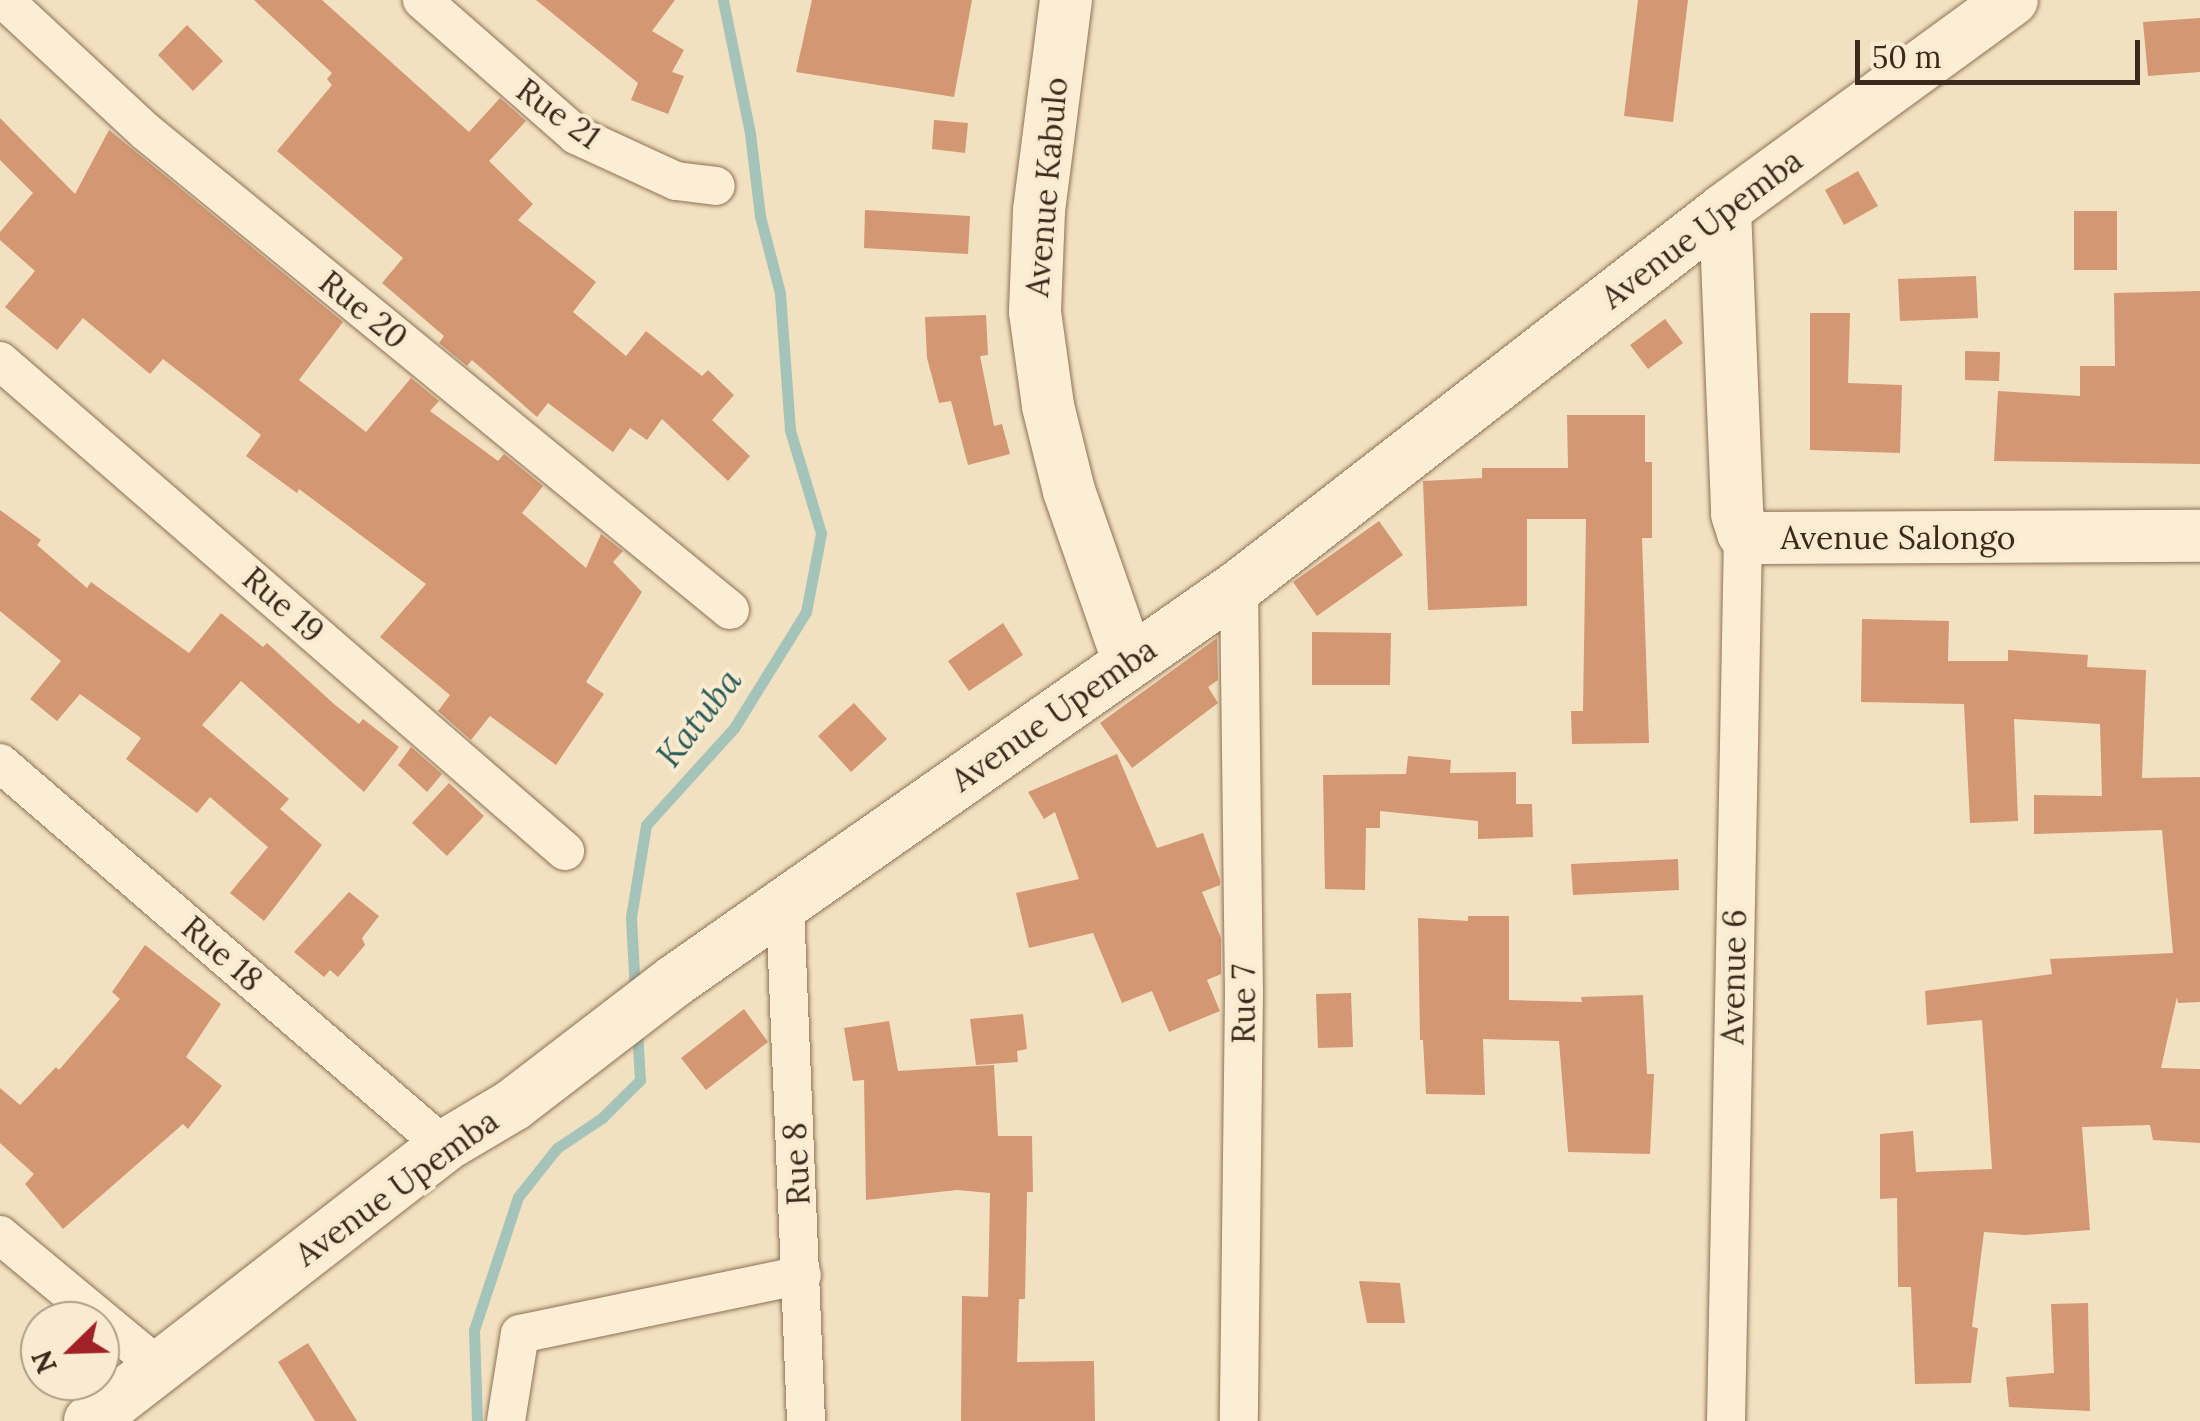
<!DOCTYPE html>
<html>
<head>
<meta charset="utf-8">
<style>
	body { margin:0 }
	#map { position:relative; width:2200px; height:1421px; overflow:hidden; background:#f2e1c0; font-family:Lora,serif }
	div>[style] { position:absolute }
	.stream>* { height:11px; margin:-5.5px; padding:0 5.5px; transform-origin:5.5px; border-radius:5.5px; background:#a4c3b9 }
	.building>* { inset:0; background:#d39773 }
	.roads { filter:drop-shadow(0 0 2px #8d7156) drop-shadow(0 0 2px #8d7156) }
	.street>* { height:38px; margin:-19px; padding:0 19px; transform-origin:19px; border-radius:19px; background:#fceed4 }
	.secondary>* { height:52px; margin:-26px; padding:0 26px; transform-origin:26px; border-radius:26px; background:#fceed4 }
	span { translate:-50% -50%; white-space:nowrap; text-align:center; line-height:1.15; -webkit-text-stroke:8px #f8ebd1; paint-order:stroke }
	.street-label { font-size:32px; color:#3b2a1c }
	.water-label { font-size:35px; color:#2a5c57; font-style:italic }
	.north { position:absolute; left:20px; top:1301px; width:100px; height:100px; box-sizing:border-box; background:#f8ebd1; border:2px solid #ac9e89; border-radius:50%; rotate:247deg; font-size:28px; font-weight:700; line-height:40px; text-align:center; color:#3b2a1c }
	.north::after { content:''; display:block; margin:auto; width:35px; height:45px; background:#a12127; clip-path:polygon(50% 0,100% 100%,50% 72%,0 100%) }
	.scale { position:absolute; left:1855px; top:40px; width:285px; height:45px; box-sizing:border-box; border:5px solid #3b2a1c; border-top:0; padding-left:12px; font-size:30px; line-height:35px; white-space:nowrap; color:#3b2a1c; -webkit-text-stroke:8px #f8ebd1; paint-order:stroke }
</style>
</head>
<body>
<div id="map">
	<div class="stream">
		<i style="left:635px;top:992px;width:75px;rotate:-93.1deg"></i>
		<i style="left:631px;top:917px;width:93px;rotate:-80.7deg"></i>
		<i style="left:646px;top:825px;width:131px;rotate:-47.8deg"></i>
		<i style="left:734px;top:728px;width:137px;rotate:-58.2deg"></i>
		<i style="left:806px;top:612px;width:80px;rotate:-79.2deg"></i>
		<i style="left:821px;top:533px;width:108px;rotate:-106.8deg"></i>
		<i style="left:790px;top:430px;width:137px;rotate:-94.2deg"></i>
		<i style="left:780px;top:293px;width:80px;rotate:-104.6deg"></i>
		<i style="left:760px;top:216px;width:84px;rotate:-96.9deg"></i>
		<i style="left:750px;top:133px;width:136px;rotate:-101.5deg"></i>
		<i style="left:477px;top:1421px;width:91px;rotate:-91.9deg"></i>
		<i style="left:474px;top:1330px;width:140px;rotate:-71.7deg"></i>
		<i style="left:518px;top:1197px;width:63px;rotate:-51.5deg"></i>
		<i style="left:557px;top:1148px;width:54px;rotate:-33.7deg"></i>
		<i style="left:602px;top:1118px;width:54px;rotate:-45deg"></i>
		<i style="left:640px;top:1080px;width:49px;rotate:-93.5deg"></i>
	</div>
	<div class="building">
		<i style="clip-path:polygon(254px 0,322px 0,469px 132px,500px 98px,526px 121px,489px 161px,533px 204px,518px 220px,596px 282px,573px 312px,626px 356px,646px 331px,702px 376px,708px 370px,734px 395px,712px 420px,750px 456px,728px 481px,662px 419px,647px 440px,630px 428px,613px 452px,548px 403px,537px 417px,472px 360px,467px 366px,439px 343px,444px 336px,382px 283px,403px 258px,277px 151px,332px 85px,327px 79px,332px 73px)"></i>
		<i style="clip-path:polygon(536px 0,675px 0,652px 31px,684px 50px,672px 72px,684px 76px,668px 114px,631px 100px,638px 83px)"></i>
		<i style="clip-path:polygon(812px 0,972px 0,954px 97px,796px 72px)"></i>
		<i style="clip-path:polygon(1638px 0,1688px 0,1673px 122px,1624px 116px)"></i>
		<i style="clip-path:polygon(2200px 18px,2200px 72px,2148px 76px,2143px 22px)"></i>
		<i style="clip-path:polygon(187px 25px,223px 61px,193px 91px,158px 55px)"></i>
		<i style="clip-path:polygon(0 118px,75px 194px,109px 130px,343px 322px,299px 380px,366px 432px,411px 378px,439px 401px,430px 411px,498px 461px,504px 454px,543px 486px,522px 513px,586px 568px,601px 534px,623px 551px,613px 562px,642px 592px,586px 682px,604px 694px,556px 765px,490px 716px,471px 740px,438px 711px,450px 695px,380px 637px,426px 584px,299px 489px,297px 493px,246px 456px,261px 435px,163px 359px,150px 374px,83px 318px,57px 350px,5px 307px,35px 271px,0 240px,0 232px,33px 193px,0 160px)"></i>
		<i style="clip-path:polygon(934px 120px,968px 123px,965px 153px,932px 149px)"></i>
		<i style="clip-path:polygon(1858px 171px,1878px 206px,1844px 225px,1825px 190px)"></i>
		<i style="clip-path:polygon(865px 210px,970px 216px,968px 254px,864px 248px)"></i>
		<i style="clip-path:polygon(2074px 211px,2117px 211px,2117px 270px,2074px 270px)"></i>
		<i style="clip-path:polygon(1976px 276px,1978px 318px,1900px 321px,1898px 279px)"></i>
		<i style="clip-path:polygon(2200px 291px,2200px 464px,1994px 461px,1998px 391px,2080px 396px,2080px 366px,2115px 366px,2114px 293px)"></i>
		<i style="clip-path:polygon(1810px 313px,1850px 313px,1848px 383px,1902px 385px,1900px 453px,1810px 450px)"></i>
		<i style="clip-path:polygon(986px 315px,988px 355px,980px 356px,994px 426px,1002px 424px,1010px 454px,968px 465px,951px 401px,939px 403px,927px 358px,925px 317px)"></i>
		<i style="clip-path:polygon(1665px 319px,1683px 343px,1648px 369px,1630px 345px)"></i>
		<i style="clip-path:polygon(1965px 351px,2000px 352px,1999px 381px,1965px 380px)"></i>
		<i style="clip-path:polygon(1567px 415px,1645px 415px,1645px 462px,1652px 462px,1652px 538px,1642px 538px,1649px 743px,1572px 744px,1571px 711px,1583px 711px,1586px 519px,1527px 519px,1527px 606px,1428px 610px,1423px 481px,1482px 478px,1482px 468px,1568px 468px)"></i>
		<i style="clip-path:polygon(0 510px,41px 540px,37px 545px,87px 588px,91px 582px,189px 653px,221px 613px,263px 647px,267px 643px,334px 704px,359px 724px,363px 719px,399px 747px,364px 792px,241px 681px,202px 725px,289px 799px,280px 809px,322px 845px,264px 921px,230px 893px,268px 847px,210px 797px,197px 813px,126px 759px,141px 738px,80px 694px,57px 721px,30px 699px,61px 661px,0 611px)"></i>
		<i style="clip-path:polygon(1379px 521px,1403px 555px,1317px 616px,1293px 582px)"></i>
		<i style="clip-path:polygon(1862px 619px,1949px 621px,1948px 661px,2008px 661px,2008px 650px,2088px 655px,2087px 667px,2146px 670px,2142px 778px,2200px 777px,2200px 1002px,2178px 1003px,2177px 997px,2161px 1068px,2200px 1069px,2200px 1143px,2153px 1140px,2150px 1125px,2082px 1127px,2090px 1230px,2025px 1235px,1984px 1232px,1972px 1327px,1978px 1328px,1971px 1383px,1915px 1384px,1911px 1287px,1898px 1287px,1897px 1198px,1880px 1199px,1880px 1134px,1913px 1131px,1916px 1172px,1992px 1169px,1982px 1020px,1927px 1025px,1925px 991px,2052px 974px,2050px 959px,2173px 953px,2162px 830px,2034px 834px,2034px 795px,2102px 796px,2100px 724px,2014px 719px,2018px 821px,1970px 823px,1964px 704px,1861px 702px)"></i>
		<i style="clip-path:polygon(1003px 623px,1023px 655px,969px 691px,948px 661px)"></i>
		<i style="clip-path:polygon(1312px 632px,1391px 633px,1390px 685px,1312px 685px)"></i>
		<i style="clip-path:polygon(1217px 638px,1218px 680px,1208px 687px,1218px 703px,1132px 768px,1100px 723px)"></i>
		<i style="clip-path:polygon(854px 703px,887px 739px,851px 772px,818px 736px)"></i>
		<i style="clip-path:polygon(411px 747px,442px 774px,427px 792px,398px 765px)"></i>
		<i style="clip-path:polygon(1117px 754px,1157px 848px,1203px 833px,1220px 880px,1220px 885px,1202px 892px,1221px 938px,1221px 974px,1207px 980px,1220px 1011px,1169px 1032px,1152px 991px,1122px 1003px,1093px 933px,1029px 948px,1016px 893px,1079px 879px,1055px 812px,1044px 819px,1028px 792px)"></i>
		<i style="clip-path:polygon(1408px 756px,1451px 760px,1450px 773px,1516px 772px,1516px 804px,1532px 804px,1533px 837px,1478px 839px,1478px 821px,1380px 811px,1380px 828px,1366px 828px,1365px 890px,1325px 889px,1323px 775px,1406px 774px)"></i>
		<i style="clip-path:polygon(449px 783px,484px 816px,447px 856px,412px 823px)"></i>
		<i style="clip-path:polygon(1678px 859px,1679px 890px,1573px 895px,1571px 864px)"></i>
		<i style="clip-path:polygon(349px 892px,379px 916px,362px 938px,365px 945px,338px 977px,330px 970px,324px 977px,294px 952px)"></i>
		<i style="clip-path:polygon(1468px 916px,1509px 916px,1509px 1000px,1582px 1002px,1581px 997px,1643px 995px,1647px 1074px,1654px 1074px,1650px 1154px,1568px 1152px,1559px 1041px,1483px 1039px,1485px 1095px,1426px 1094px,1423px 1040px,1420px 1040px,1418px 918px,1468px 921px)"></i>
		<i style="clip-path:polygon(145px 945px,221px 1004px,186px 1057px,222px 1086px,188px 1129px,183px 1124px,63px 1229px,25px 1184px,34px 1174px,0 1143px,0 1088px,20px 1105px,56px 1067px,59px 1070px,120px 999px,112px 992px)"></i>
		<i style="clip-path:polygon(1351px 993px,1353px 1047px,1318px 1048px,1316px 994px)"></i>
		<i style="clip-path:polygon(744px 1009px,768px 1042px,706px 1090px,681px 1058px)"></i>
		<i style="clip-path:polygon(1023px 1014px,1027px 1049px,1017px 1051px,1018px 1062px,976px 1065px,970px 1019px)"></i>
		<i style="clip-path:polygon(889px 1021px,898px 1071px,994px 1065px,998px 1136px,1032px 1136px,1033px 1192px,1027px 1192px,1025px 1299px,1019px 1299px,1017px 1362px,1094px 1361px,1095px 1421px,961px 1421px,962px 1296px,988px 1297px,990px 1193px,957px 1190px,866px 1200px,864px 1080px,853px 1081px,844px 1028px)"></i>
		<i style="clip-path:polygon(1359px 1281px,1400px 1283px,1405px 1323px,1367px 1323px)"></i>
		<i style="clip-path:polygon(2088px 1303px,2090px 1411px,2009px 1407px,2006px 1377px,2054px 1373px,2051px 1304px)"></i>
		<i style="clip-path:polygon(308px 1343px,357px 1421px,315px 1421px,278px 1362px)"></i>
	</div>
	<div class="roads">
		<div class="street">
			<i style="left:4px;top:0;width:192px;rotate:42.9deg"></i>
			<i style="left:145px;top:131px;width:756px;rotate:39.31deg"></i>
			<i style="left:422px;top:0;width:205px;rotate:41.2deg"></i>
			<i style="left:576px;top:135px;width:110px;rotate:24.7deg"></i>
			<i style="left:676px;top:181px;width:40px;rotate:7.1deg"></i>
			<i style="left:0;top:361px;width:748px;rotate:40.93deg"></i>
			<i style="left:1239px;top:586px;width:407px;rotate:89.3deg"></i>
			<i style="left:1244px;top:993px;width:428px;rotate:90.7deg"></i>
			<i style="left:0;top:763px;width:586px;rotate:40.78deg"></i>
			<i style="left:785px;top:907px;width:514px;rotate:87.66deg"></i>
			<i style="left:0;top:1235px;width:208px;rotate:39.7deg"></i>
			<i style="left:506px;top:1421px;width:88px;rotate:-80.9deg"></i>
			<i style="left:520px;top:1334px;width:288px;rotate:-11.8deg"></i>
			<i style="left:1726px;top:1421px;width:888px;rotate:-88.9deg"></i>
		</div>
		<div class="secondary">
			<i style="left:1066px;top:0;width:213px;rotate:97.3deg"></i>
			<i style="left:1039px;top:211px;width:101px;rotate:92.3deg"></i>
			<i style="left:1035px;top:312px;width:95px;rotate:82.1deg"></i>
			<i style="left:1048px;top:406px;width:88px;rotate:76.1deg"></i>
			<i style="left:1069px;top:491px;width:181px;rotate:70.7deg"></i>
			<i style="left:1725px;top:209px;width:305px;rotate:87.7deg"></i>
			<i style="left:1737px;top:514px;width:20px;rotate:72deg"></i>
			<i style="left:1743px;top:533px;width:19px;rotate:16deg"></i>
			<i style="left:1761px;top:538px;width:439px;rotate:-0.3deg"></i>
			<i style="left:90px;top:1421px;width:448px;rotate:-37.8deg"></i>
			<i style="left:444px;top:1146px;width:80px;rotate:-30.7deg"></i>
			<i style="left:513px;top:1105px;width:205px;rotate:-37.5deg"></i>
			<i style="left:676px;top:980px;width:687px;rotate:-34.99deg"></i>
			<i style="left:1239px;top:586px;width:615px;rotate:-37.8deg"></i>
			<i style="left:1725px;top:209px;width:355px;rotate:-36.1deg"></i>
		</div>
	</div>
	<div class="street-label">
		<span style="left:558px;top:114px;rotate:36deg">Rue 21</span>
		<span style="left:1047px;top:187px;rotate:-85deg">Avenue Kabulo</span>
		<span style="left:1702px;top:229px;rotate:-37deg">Avenue Upemba</span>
		<span style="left:363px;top:310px;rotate:39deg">Rue 20</span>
		<span style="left:1898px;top:538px">Avenue Salongo</span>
		<span style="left:283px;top:605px;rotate:41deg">Rue 19</span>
		<span style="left:1054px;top:715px;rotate:-35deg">Avenue Upemba</span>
		<span style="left:222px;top:954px;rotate:41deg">Rue 18</span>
		<span style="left:1734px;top:977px;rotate:-89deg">Avenue 6</span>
		<span style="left:1244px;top:1004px;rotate:-90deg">Rue 7</span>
		<span style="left:797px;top:1164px;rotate:-93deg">Rue 8</span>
		<span style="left:397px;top:1188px;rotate:-36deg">Avenue Upemba</span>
	</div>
	<div class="water-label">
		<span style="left:699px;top:718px;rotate:-52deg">Katuba</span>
	</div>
	<div class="north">N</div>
	<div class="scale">50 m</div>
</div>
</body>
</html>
